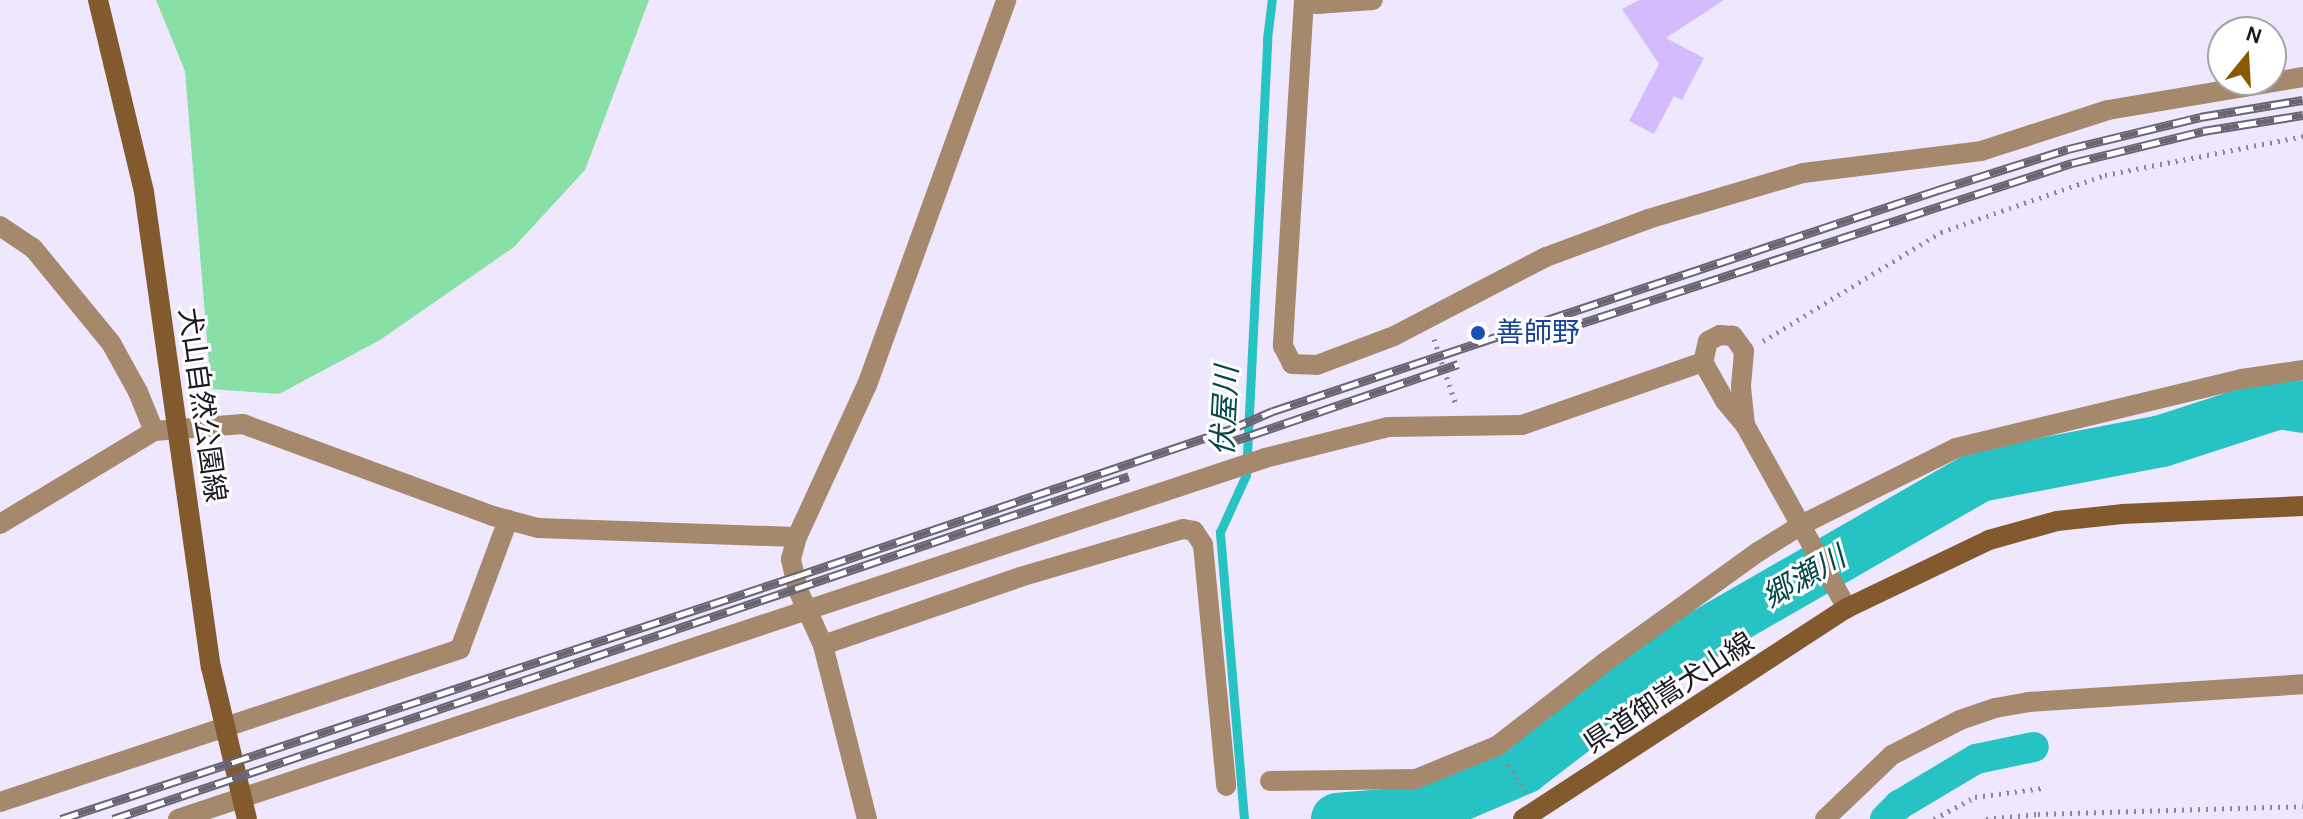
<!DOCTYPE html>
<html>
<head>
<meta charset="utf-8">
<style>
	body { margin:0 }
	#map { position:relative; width:2303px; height:819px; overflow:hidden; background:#eee7fd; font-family:Karla,"Noto Sans JP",sans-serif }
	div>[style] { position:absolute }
	.green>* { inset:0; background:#88e0a7 }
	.stream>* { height:9px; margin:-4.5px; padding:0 4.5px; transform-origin:4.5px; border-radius:4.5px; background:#27c2c3 }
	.canal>* { height:30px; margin:-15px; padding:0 15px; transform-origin:15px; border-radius:15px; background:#27c2c3 }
	.river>* { height:52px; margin:-26px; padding:0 26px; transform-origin:26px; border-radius:26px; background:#27c2c3 }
	.building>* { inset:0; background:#d3bbfe }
	.path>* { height:5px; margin-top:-2.5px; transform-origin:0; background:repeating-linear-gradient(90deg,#8d8898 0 2px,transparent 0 8px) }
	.street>* { height:20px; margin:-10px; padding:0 10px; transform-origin:10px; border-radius:10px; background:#a6896d }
	.secondary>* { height:20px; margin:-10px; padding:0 10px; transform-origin:10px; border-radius:10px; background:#835a2d }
	.rail>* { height:9px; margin-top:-4.5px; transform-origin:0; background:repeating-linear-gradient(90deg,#fff 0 18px,#6a6573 0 36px); box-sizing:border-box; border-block:2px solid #6a6573 }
	.dots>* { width:22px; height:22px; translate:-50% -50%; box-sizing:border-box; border:4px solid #fff; border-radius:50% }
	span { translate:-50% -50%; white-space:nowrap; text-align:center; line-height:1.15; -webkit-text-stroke:6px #fff; paint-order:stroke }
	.transit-label { font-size:28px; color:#164399 }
	.left { translate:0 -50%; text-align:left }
	.street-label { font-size:28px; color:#1c1922 }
	.water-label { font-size:30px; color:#064848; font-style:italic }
	.north { position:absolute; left:2207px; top:16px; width:80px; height:80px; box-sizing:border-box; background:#fff; border:2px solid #a4a3a7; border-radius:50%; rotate:18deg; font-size:22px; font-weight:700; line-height:32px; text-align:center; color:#1c1922 }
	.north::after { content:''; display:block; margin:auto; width:28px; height:36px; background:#895b00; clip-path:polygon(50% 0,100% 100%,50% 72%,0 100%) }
</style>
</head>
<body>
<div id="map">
	<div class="green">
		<i style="clip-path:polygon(156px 0,649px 0,585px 170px,514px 247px,380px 340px,279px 394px,211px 389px,185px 71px)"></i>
	</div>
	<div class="stream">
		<i style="left:1244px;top:819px;width:288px;rotate:-94.8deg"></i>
		<i style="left:1220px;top:532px;width:63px;rotate:-65.5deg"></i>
		<i style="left:1246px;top:475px;width:437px;rotate:-87.2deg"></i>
		<i style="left:1267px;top:39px;width:39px;rotate:-83deg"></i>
	</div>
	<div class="canal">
		<i style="left:1885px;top:819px;width:20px;rotate:-45deg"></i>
		<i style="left:1899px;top:805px;width:90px;rotate:-30.9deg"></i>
		<i style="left:1976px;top:759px;width:59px;rotate:-11.7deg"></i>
	</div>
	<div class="river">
		<i style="left:1337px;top:819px;width:84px;rotate:-4.8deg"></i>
		<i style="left:1421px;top:812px;width:112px;rotate:-23.1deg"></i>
		<i style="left:1524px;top:768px;width:193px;rotate:-37.6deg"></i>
		<i style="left:1677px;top:650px;width:349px;rotate:-29.9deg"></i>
		<i style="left:1980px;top:476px;width:185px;rotate:-10.9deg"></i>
		<i style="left:2162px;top:441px;width:123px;rotate:-18deg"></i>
		<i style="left:2279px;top:403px;width:24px;rotate:9deg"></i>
	</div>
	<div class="building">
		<i style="clip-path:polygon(1639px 0,1724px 0,1666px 38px,1704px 58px,1682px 100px,1674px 96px,1654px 134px,1629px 121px,1659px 64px,1622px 9px)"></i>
	</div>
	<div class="path">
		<i style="left:1434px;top:339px;width:70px;rotate:71.6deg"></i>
		<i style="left:1763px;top:341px;width:209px;rotate:-31.5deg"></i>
		<i style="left:1941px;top:232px;width:174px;rotate:-19.2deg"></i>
		<i style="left:2105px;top:175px;width:202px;rotate:-11.1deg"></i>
		<i style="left:1508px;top:764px;width:34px;rotate:58deg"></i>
		<i style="left:1934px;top:819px;width:47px;rotate:-28.2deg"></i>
		<i style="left:1975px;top:797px;width:69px;rotate:-7.5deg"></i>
		<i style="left:1986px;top:819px;width:52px;rotate:-5.5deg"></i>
		<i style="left:2038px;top:814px;width:265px;rotate:-1.7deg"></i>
	</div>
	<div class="street">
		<i style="left:1304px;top:0;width:347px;rotate:93.5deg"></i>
		<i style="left:1283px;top:346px;width:20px;rotate:63deg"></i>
		<i style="left:1292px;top:364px;width:25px;rotate:2deg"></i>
		<i style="left:1317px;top:365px;width:82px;rotate:-20.6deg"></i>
		<i style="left:1394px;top:336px;width:171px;rotate:-27.5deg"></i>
		<i style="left:1546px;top:257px;width:109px;rotate:-20.4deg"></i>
		<i style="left:1648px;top:219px;width:162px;rotate:-16.5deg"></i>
		<i style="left:1803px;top:173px;width:179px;rotate:-7deg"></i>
		<i style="left:1981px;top:151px;width:133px;rotate:-17.9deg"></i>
		<i style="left:2108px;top:110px;width:198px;rotate:-9.6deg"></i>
		<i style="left:1304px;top:0;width:14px;rotate:17deg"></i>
		<i style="left:1317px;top:4px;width:56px;rotate:-4.1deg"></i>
		<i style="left:0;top:226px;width:40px;rotate:34deg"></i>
		<i style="left:33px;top:248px;width:123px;rotate:50.6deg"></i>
		<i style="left:111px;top:343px;width:56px;rotate:61.1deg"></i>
		<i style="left:138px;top:392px;width:42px;rotate:67.7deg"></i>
		<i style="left:1745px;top:425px;width:39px;rotate:-96deg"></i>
		<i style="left:1741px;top:386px;width:35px;rotate:-85deg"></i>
		<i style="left:1744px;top:351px;width:19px;rotate:-126deg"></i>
		<i style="left:1733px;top:336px;width:13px;rotate:-176deg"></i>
		<i style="left:1720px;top:335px;width:13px;rotate:153deg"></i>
		<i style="left:1708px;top:341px;width:22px;rotate:103deg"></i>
		<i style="left:1703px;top:362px;width:45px;rotate:60.6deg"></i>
		<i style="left:1725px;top:401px;width:31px;rotate:50deg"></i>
		<i style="left:1745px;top:425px;width:210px;rotate:60.9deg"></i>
		<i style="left:0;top:524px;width:180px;rotate:-31.1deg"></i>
		<i style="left:154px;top:431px;width:89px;rotate:-4.5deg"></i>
		<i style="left:243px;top:424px;width:266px;rotate:20.2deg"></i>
		<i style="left:493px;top:516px;width:47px;rotate:14.9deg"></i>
		<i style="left:538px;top:528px;width:259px;rotate:2deg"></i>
		<i style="left:823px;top:645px;width:208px;rotate:-19deg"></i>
		<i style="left:1020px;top:577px;width:170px;rotate:-16.4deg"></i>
		<i style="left:1183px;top:529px;width:11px;rotate:10deg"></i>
		<i style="left:1194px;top:531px;width:17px;rotate:57deg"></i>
		<i style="left:1203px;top:545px;width:242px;rotate:84.5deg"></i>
		<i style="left:1270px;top:781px;width:146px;rotate:-0.8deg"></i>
		<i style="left:1416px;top:779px;width:87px;rotate:-22.2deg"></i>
		<i style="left:1497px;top:746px;width:140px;rotate:-37.8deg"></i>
		<i style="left:1608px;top:660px;width:185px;rotate:-35.8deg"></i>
		<i style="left:1758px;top:552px;width:53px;rotate:-31.9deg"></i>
		<i style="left:1803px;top:524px;width:171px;rotate:-26.4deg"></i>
		<i style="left:1956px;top:448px;width:294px;rotate:-13.6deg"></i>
		<i style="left:2242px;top:379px;width:62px;rotate:-8.4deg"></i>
		<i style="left:0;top:802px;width:485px;rotate:-18.4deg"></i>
		<i style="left:460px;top:649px;width:138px;rotate:-69.6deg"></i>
		<i style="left:178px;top:819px;width:1145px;rotate:-18.37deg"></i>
		<i style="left:1265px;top:458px;width:127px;rotate:-14.1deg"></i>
		<i style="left:1388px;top:427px;width:134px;rotate:-0.9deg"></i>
		<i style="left:1522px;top:425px;width:192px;rotate:-19.2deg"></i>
		<i style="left:867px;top:819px;width:179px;rotate:-104.2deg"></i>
		<i style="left:823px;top:645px;width:60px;rotate:-114.4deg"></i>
		<i style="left:798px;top:590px;width:32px;rotate:-103deg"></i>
		<i style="left:791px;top:559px;width:23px;rotate:-75deg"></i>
		<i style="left:797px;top:537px;width:167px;rotate:-65.3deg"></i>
		<i style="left:867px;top:385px;width:409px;rotate:-70.1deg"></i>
		<i style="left:1825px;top:819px;width:93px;rotate:-43.7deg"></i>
		<i style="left:1892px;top:755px;width:76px;rotate:-27.2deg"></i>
		<i style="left:1960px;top:720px;width:37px;rotate:-19deg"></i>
		<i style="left:1995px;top:708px;width:34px;rotate:-10deg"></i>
		<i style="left:2028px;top:702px;width:276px;rotate:-3.7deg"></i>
	</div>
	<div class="secondary">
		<i style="left:98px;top:0;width:197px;rotate:76.5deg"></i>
		<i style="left:144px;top:192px;width:480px;rotate:82deg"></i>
		<i style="left:211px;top:667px;width:156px;rotate:76.7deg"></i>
		<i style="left:1523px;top:819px;width:387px;rotate:-33.1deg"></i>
		<i style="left:1847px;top:608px;width:157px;rotate:-25.6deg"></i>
		<i style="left:1989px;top:540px;width:71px;rotate:-15.6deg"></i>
		<i style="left:2057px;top:521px;width:65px;rotate:-6.1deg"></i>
		<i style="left:2122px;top:514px;width:181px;rotate:-2.5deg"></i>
	</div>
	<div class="rail">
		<i style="left:1530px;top:340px;width:570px;rotate:-18.09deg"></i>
		<i style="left:2072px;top:163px;width:135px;rotate:-13.7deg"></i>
		<i style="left:2203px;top:131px;width:101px;rotate:-9.1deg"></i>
		<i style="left:1216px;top:447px;width:256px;rotate:-18.9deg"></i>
		<i style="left:61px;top:819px;width:772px;rotate:-18.27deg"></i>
		<i style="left:794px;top:577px;width:459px;rotate:-18.7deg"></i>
		<i style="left:1229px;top:430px;width:48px;rotate:-23.4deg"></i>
		<i style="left:1273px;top:411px;width:701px;rotate:-18.38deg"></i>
		<i style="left:1938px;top:190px;width:136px;rotate:-17.5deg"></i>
		<i style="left:2068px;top:149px;width:136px;rotate:-13.6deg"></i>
		<i style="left:2200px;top:117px;width:104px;rotate:-9.4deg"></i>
		<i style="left:113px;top:819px;width:1072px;rotate:-18.65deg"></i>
	</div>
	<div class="dots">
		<i style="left:1478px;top:333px;background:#1a4fb4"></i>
	</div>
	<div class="transit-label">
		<span class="left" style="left:1496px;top:333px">善師野</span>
	</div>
	<div class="street-label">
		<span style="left:202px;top:405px;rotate:82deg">犬山自然公園線</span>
		<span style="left:1669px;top:693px;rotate:-33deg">県道御嵩犬山線</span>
	</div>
	<div class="water-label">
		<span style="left:1225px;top:411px;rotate:-87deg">伏屋川</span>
		<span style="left:1804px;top:577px;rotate:-30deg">郷瀬川</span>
	</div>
	<div class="north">N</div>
</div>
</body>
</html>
